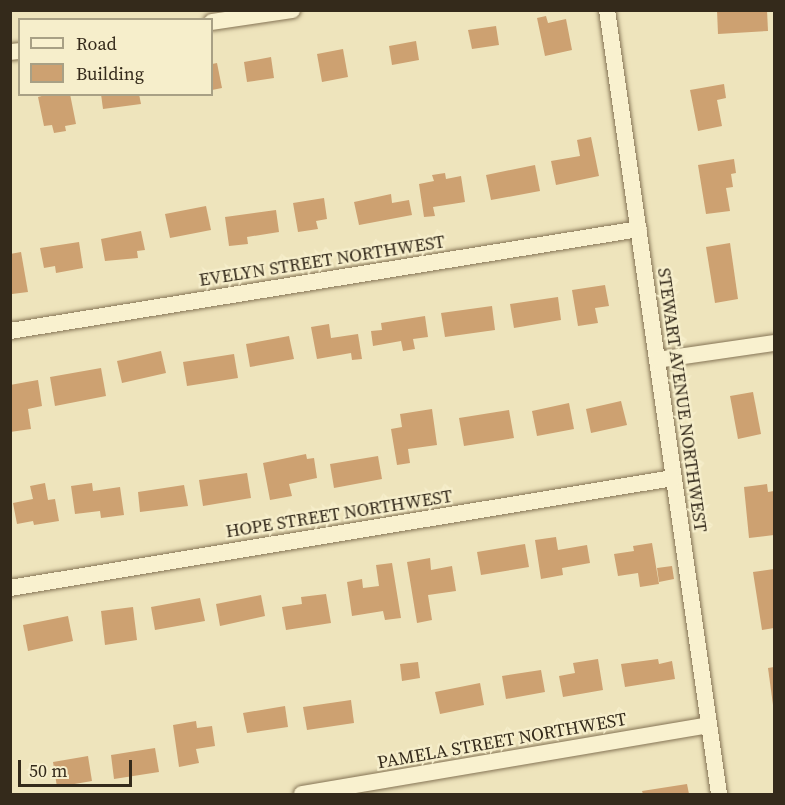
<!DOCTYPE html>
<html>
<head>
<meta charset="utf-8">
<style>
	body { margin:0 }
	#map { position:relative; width:785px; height:805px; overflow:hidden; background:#eee4bc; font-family:"Source Serif 4",serif }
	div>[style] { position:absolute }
	.building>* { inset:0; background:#cda171 }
	.roads { filter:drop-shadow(0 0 2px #857455) drop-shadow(0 0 2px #857455) }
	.minor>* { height:16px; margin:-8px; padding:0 8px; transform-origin:8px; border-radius:8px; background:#f9f1cf }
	span { translate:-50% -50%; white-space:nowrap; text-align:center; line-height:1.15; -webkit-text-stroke:4.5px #f6eecb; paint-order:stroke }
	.street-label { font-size:18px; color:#342a1b }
	.frame { position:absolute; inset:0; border:12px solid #342a1b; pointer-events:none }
	.legend { position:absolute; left:18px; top:18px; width:195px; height:78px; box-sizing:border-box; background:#f6eecb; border:2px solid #a8a085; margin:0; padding:8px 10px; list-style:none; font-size:18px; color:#342a1b }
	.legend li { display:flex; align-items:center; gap:12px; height:30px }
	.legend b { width:30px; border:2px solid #a8a085 }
	.scale { position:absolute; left:18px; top:760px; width:114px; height:27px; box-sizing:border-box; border:3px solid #342a1b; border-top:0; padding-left:8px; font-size:18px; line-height:21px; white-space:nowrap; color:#342a1b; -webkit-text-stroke:4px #f6eecb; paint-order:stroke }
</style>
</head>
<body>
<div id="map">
	<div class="building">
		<i style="clip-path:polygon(717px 10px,767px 10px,768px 31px,718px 34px)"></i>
		<i style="clip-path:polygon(546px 16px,548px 23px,566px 19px,572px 50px,545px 56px,537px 18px)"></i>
		<i style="clip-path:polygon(496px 26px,499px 45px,472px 49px,468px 30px)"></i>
		<i style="clip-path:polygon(416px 41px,419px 60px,392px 65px,389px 46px)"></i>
		<i style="clip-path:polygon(343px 49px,348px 77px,322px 82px,317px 54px)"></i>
		<i style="clip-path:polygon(271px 57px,274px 78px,247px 82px,244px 62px)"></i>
		<i style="clip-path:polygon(217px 63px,222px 88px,212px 90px,212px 64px)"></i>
		<i style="clip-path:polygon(724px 84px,726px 98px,717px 100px,722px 126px,698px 131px,690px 90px)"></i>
		<i style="clip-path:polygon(49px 94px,70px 94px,76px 124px,65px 126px,66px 131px,54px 133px,52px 125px,44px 126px,38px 97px)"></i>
		<i style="clip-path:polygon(101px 94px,139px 94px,141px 104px,103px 109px)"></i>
		<i style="clip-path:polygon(591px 137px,599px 176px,556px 185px,551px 161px,580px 156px,577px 140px)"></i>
		<i style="clip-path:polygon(734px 159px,736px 173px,731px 174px,733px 187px,726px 188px,730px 211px,706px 214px,698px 165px)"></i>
		<i style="clip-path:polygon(535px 165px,540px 191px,491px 200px,486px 175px)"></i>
		<i style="clip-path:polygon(445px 173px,446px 179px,461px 176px,465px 202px,433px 207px,435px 216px,424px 217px,419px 184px,434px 181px,432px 175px)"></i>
		<i style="clip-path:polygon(391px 194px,392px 203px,409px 200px,412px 215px,359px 225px,354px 202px)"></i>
		<i style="clip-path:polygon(324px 198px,327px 219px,316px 221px,318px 229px,298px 232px,293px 203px)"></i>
		<i style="clip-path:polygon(206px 206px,211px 230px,170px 238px,165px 214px)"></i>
		<i style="clip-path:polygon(276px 210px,279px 232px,247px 237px,248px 244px,229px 246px,225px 217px)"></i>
		<i style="clip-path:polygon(141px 231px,145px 250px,137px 251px,138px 258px,105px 261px,101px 239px)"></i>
		<i style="clip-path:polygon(79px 242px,83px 268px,56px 273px,55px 266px,44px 268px,40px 248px)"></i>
		<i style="clip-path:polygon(730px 243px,738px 299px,715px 303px,706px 247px)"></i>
		<i style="clip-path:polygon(21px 252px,28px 292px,12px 294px,10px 254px)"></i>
		<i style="clip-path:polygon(605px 285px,609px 306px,595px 308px,598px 323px,578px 326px,572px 290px)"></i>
		<i style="clip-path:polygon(558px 297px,561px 320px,514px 328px,510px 304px)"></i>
		<i style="clip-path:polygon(492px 306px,495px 330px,445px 337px,441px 313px)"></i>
		<i style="clip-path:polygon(425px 316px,428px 337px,413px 339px,415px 349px,403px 351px,401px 341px,373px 346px,371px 331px,382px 330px,381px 323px)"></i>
		<i style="clip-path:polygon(329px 324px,331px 338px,358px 334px,362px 359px,352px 360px,351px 353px,317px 359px,311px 327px)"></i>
		<i style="clip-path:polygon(289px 336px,294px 359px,250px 367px,246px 344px)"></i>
		<i style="clip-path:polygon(161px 351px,166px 373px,122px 383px,117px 361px)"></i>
		<i style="clip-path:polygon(234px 354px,238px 378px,187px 386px,183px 362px)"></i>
		<i style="clip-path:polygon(101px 368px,106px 396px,55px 406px,50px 377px)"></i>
		<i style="clip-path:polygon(38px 380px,42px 406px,28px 409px,31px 429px,10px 432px,10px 385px)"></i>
		<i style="clip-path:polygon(753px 392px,761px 434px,738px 439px,730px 396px)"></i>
		<i style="clip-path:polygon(621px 401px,627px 425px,591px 433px,586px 409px)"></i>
		<i style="clip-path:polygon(569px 403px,574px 429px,537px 436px,532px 411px)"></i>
		<i style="clip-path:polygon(432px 409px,437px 445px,408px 449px,410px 463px,397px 465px,391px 429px,402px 427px,400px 414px)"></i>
		<i style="clip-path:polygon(509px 410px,514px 438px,464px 446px,459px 418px)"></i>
		<i style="clip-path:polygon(306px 454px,307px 459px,314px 458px,317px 478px,289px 484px,292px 496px,270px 500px,263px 463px)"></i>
		<i style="clip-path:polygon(378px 456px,382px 479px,334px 488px,330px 464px)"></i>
		<i style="clip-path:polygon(247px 473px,251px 498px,203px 506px,199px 480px)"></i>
		<i style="clip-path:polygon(45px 483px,48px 500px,55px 499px,59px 521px,34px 525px,33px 521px,17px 524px,13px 503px,33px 499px,30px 486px)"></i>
		<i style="clip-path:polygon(92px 483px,93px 491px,120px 487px,124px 515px,101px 518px,100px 511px,75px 514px,71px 486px)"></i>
		<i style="clip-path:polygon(767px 484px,768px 492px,774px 491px,774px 535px,749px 538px,744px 487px)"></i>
		<i style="clip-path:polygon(184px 485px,188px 506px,140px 512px,138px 492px)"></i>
		<i style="clip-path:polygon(556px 537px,558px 550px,587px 545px,590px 563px,562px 568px,563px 575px,541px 579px,535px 540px)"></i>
		<i style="clip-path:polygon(652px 543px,659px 584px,640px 587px,638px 573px,618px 576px,614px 554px,634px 551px,633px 546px)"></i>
		<i style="clip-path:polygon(525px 544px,529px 567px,481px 575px,477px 552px)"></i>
		<i style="clip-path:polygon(430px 558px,431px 570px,452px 566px,456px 591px,428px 595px,432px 620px,417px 623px,407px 562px)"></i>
		<i style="clip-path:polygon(392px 563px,401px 618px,385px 620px,383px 611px,352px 616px,347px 582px,362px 579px,363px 588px,379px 586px,376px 565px)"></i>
		<i style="clip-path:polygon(672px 566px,674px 579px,659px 582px,657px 568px)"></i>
		<i style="clip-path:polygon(774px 569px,774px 628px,762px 630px,753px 572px)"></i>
		<i style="clip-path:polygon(326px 594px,331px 623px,286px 630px,282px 607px,302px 604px,301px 597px)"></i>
		<i style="clip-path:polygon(261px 595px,265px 616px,220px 626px,216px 604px)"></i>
		<i style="clip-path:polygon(200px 598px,205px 621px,155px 630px,151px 607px)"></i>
		<i style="clip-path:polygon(133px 607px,137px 640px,105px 645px,101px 611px)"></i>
		<i style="clip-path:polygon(68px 616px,73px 641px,28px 651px,23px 625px)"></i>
		<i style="clip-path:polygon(598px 659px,603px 690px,563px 697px,559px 676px,575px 673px,573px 663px)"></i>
		<i style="clip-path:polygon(658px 659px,659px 664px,672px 661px,675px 679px,625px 687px,621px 664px)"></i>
		<i style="clip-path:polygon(418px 662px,420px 678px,402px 681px,400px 664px)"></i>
		<i style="clip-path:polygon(774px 667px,774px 705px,773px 705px,768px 668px)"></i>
		<i style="clip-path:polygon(541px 670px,545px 692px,506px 699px,502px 676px)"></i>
		<i style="clip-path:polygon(480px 683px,484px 705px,440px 714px,435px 692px)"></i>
		<i style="clip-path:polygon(351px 700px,354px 723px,307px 730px,303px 707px)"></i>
		<i style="clip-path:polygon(285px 706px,288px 727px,247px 733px,243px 713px)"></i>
		<i style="clip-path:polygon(196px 721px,197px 728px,212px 726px,215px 746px,196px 749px,199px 763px,179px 767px,173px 725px)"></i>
		<i style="clip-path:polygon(155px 748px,159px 772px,114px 779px,111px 755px)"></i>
		<i style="clip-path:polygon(88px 756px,92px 781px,57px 787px,53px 762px)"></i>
		<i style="clip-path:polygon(687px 784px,689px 794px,643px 794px,642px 791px)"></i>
	</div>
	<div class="roads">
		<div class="minor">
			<i style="left:607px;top:10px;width:792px;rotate:81.87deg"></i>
			<i style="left:212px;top:22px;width:81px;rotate:-8.5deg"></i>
			<i style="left:10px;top:52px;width:10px;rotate:-6deg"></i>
			<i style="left:10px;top:331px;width:637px;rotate:-9.21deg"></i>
			<i style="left:657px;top:360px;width:118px;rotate:-8.3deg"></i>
			<i style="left:10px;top:588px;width:672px;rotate:-9.42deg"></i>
			<i style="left:302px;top:794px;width:412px;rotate:-9.6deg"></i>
		</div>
	</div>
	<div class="street-label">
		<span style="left:322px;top:261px;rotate:-9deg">EVELYN STREET NORTHWEST</span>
		<span style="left:682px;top:400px;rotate:82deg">STEWART AVENUE NORTHWEST</span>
		<span style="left:339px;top:514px;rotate:-9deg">HOPE STREET NORTHWEST</span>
		<span style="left:502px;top:741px;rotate:-10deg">PAMELA STREET NORTHWEST</span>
	</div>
	<div class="frame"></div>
	<ul class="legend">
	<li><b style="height:8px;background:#f9f1cf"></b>Road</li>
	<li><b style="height:16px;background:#cda171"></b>Building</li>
	</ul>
	<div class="scale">50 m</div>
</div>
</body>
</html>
